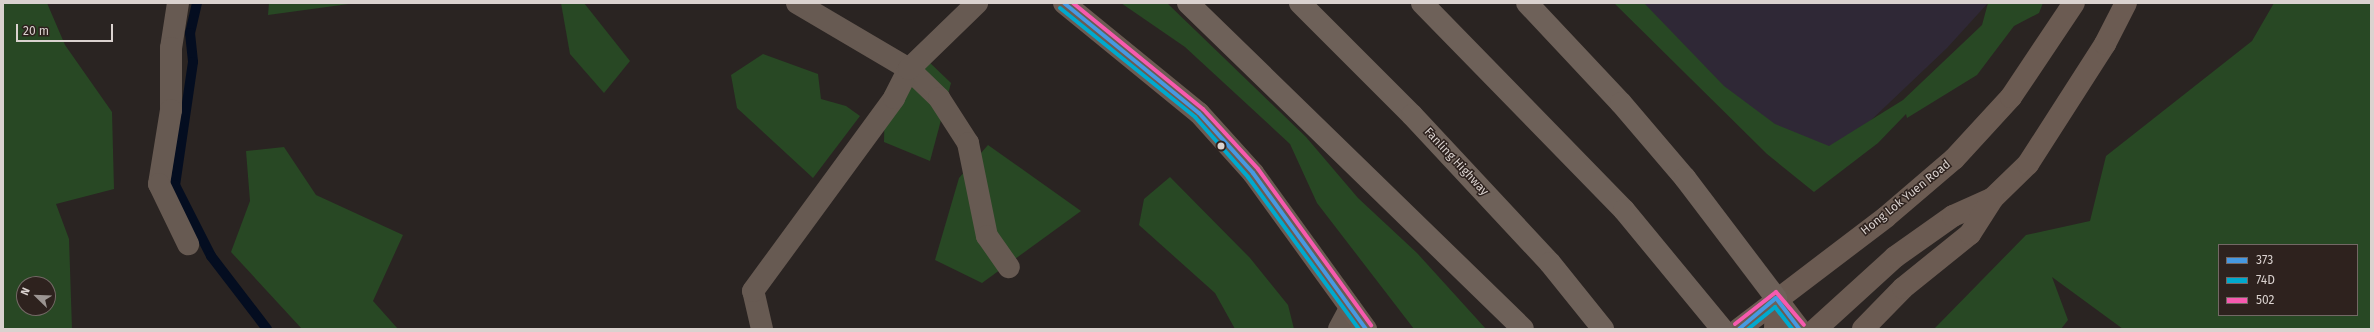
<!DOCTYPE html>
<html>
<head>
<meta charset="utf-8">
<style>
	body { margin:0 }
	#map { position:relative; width:2374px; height:332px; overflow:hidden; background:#2a2422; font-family:"Fira Sans",sans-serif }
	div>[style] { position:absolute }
	.industrial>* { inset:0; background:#2f2836 }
	.green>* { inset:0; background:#284824 }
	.stream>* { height:10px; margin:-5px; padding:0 5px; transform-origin:5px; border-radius:5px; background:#040d20 }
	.street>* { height:22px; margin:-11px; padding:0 11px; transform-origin:11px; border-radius:11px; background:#675a52 }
	.secondary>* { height:22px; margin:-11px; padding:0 11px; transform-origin:11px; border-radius:11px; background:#6b5b52 }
	.highway>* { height:22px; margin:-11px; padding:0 11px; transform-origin:11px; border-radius:11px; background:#6e6159 }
	.bus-1>* { height:4px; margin:-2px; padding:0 2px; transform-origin:2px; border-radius:2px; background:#4699e1 }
	.bus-2>* { height:4px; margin:-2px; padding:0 2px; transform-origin:2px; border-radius:2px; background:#00a9ce }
	.bus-3>* { height:4px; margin:-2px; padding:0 2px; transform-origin:2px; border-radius:2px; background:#f75aaf }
	.dots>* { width:11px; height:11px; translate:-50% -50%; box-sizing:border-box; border:2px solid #2e221e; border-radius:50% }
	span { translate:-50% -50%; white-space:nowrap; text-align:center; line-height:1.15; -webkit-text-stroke:3px #2e221e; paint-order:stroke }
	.street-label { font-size:12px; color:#dad2cf }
	.frame { position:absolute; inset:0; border:4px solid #dad2cf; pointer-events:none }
	.legend { position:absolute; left:2218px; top:244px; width:140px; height:72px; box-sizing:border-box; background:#2e221e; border:1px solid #736865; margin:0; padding:5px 7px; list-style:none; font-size:12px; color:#dad2cf }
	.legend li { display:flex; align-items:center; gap:8px; height:20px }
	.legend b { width:20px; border:1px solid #736865 }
	.north { position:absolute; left:16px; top:276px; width:40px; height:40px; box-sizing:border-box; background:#2e221e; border:1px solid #736865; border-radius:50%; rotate:293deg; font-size:11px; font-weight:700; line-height:16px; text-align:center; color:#dad2cf }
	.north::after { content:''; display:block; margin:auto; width:14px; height:18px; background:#9c9592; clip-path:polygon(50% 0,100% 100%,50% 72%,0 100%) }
	.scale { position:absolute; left:16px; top:24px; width:97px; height:18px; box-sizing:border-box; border:2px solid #dad2cf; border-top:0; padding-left:5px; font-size:12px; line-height:14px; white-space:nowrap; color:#dad2cf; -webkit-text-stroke:3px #2e221e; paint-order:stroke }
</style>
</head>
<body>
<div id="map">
	<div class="industrial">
		<i style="clip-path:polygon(1639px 3px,1988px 3px,1947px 48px,1810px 178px)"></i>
	</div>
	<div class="green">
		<i style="clip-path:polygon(evenodd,3px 3px,47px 3px,65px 45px,112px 112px,114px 189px,56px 204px,69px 239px,72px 329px,3px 329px,3px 3px,24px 284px,48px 284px,48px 308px,24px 308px,24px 284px)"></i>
		<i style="clip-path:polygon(269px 3px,356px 3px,268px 15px)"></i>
		<i style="clip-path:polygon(561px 3px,584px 3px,630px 61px,604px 93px,570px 54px)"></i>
		<i style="clip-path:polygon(1121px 3px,1167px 3px,1306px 137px,1358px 198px,1417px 253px,1486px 329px,1414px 329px,1317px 203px,1290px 144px,1185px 47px)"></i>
		<i style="clip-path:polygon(1614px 3px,1644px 3px,1724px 86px,1775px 124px,1829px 146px,1903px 100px,1982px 25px,1988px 3px,2043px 3px,2039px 13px,2014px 26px,1977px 75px,1907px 118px,1906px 114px,1878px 143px,1814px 192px,1767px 154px)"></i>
		<i style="clip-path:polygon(evenodd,2274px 3px,2371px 3px,2371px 329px,2123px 329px,2052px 277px,2068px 320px,2061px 329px,1934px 329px,2026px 235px,2090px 221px,2106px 156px,2252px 41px,2274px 3px,2219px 245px,2357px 245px,2357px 315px,2219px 315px,2219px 245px)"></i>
		<i style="clip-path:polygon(763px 54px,818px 74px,821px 99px,846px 106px,860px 116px,813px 178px,737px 108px,731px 75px)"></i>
		<i style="clip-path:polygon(927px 60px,951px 83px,930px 161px,884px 142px,885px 91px)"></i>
		<i style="clip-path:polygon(988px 145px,1081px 211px,982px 283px,935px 260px,959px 178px)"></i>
		<i style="clip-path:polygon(284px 147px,316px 195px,403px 235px,373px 301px,398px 329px,302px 329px,231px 252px,250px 201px,246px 151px)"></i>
		<i style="clip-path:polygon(1170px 177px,1250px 258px,1288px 305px,1294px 329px,1235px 329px,1215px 293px,1139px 225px,1144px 199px)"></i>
	</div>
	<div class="stream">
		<i style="left:197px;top:3px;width:31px;rotate:103deg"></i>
		<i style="left:190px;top:33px;width:29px;rotate:84deg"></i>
		<i style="left:193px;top:62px;width:124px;rotate:98.3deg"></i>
		<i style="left:175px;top:185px;width:80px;rotate:63.1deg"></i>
		<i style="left:211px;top:256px;width:92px;rotate:52.5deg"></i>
	</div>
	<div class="street">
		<i style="left:178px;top:3px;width:46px;rotate:98.8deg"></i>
		<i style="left:171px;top:48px;width:62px;rotate:90deg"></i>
		<i style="left:171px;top:110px;width:75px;rotate:99.2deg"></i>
		<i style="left:159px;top:184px;width:67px;rotate:64.2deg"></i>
		<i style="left:797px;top:3px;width:130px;rotate:30.5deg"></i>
		<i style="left:909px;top:69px;width:42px;rotate:44deg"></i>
		<i style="left:939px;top:98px;width:54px;rotate:57.2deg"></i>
		<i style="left:968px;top:143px;width:95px;rotate:78.5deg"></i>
		<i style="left:987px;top:236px;width:38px;rotate:55deg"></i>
		<i style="left:762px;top:329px;width:39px;rotate:-103deg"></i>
		<i style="left:753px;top:291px;width:239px;rotate:-53.8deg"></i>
		<i style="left:894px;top:98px;width:33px;rotate:-63deg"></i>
		<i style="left:909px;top:69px;width:95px;rotate:-44.1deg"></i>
		<i style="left:1339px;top:329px;width:24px;rotate:-62deg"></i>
	</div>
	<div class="secondary">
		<i style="left:1064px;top:3px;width:174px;rotate:39.2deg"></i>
		<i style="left:1199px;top:113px;width:81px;rotate:48deg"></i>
		<i style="left:1253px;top:173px;width:193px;rotate:54.1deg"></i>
		<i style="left:1776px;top:298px;width:39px;rotate:53deg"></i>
		<i style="left:1739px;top:329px;width:185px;rotate:-37.3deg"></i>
		<i style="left:1886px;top:217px;width:89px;rotate:-40.5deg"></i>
		<i style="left:1954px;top:159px;width:84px;rotate:-47.4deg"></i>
		<i style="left:2011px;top:97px;width:113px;rotate:-56.2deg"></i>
		<i style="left:1775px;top:329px;width:31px;rotate:-88deg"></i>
		<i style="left:1816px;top:329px;width:107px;rotate:-42.3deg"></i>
		<i style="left:1895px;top:257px;width:71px;rotate:-35.3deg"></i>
		<i style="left:1953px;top:216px;width:44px;rotate:-24.2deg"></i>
		<i style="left:1993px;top:198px;width:49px;rotate:-44.2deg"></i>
		<i style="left:2028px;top:164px;width:143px;rotate:-57.3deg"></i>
		<i style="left:2105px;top:44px;width:46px;rotate:-62.9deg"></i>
		<i style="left:1863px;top:329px;width:57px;rotate:-45.7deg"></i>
		<i style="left:1903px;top:288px;width:86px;rotate:-38.9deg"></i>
		<i style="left:1970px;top:234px;width:43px;rotate:-57.4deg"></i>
	</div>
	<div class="highway">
		<i style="left:1188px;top:3px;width:467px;rotate:44.2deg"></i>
		<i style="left:1300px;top:3px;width:158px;rotate:45deg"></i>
		<i style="left:1412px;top:115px;width:202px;rotate:47deg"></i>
		<i style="left:1550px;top:263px;width:85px;rotate:51.2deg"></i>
		<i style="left:1422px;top:3px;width:289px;rotate:45.7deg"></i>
		<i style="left:1624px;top:210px;width:154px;rotate:50.5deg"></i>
		<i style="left:1527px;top:3px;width:137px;rotate:46.8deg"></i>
		<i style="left:1621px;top:103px;width:99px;rotate:49.5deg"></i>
		<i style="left:1685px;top:178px;width:151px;rotate:52.8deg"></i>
	</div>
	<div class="bus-1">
		<i style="left:1064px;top:3px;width:174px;rotate:39.2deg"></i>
		<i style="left:1199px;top:113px;width:81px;rotate:48deg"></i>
		<i style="left:1253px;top:173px;width:193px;rotate:54.1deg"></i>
		<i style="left:1739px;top:329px;width:48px;rotate:-40deg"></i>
		<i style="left:1776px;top:298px;width:39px;rotate:53deg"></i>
	</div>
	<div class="bus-2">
		<i style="left:1060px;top:8px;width:174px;rotate:38.9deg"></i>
		<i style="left:1195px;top:117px;width:80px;rotate:48.5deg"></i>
		<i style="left:1248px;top:177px;width:188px;rotate:53.9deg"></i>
		<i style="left:1748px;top:329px;width:35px;rotate:-39deg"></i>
		<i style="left:1775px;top:307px;width:28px;rotate:52deg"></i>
	</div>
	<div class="bus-3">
		<i style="left:1073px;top:3px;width:168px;rotate:39.2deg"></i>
		<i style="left:1203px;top:109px;width:81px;rotate:47.5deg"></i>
		<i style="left:1258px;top:169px;width:193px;rotate:54.1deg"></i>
		<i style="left:1735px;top:324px;width:52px;rotate:-38deg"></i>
		<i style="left:1776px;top:292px;width:43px;rotate:49.7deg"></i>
	</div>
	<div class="dots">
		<i style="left:1221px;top:146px;background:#dad2cf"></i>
	</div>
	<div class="street-label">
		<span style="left:1456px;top:162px;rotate:47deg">Fanling Highway</span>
		<span style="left:1906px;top:198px;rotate:-39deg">Hong Lok Yuen Road</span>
	</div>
	<div class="frame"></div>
	<ul class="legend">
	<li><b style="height:5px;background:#4699e1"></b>373</li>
	<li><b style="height:5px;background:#00a9ce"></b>74D</li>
	<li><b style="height:5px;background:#f75aaf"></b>502</li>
	</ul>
	<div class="north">N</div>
	<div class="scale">20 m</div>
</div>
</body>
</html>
